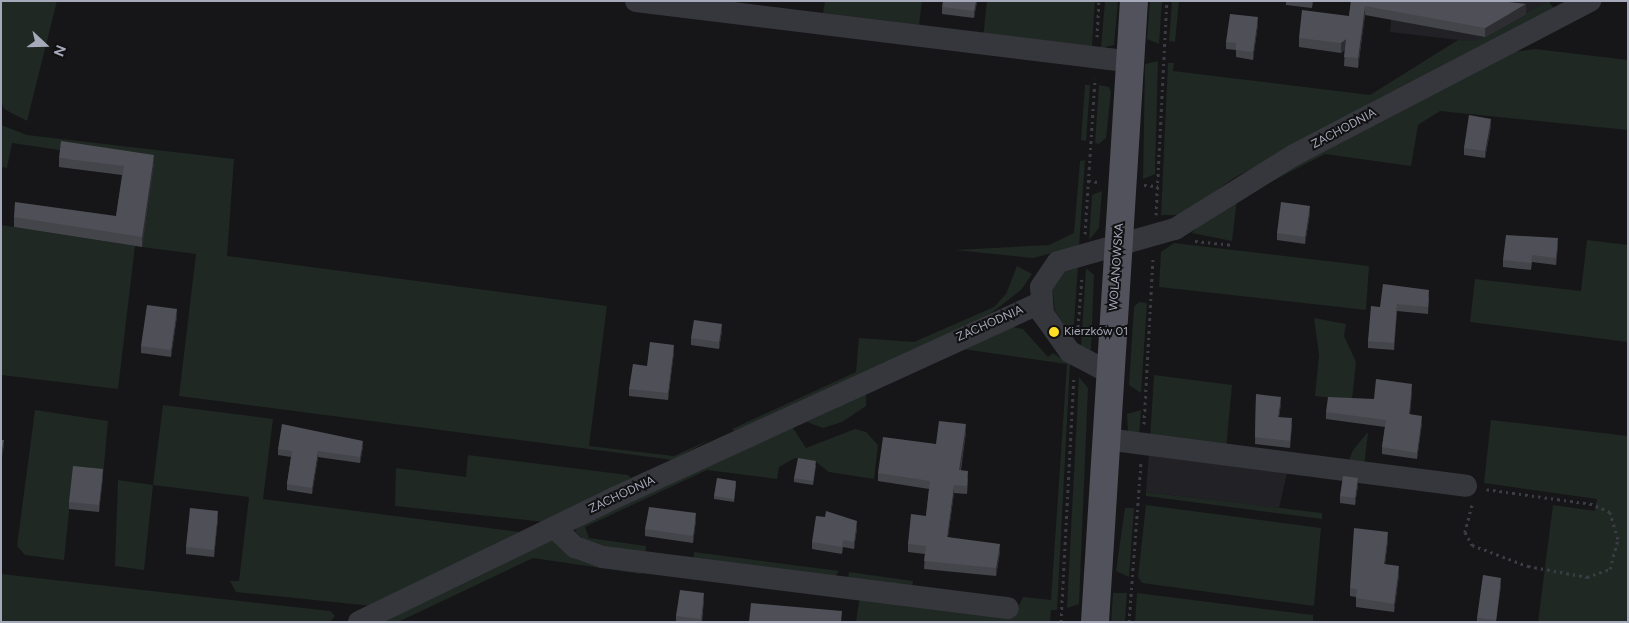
<!DOCTYPE html>
<html>
<head>
<meta charset="utf-8">
<style>
	body { margin:0 }
	#map { position:relative; width:1629px; height:623px; overflow:hidden; background:#161618; font-family:Figtree,sans-serif }
	div>[style] { position:absolute }
	.built>* { inset:0; background:#222125 }
	.green>* { inset:0; background:#1f2822 }
	.path>* { height:3px; margin-top:-1.5px; transform-origin:0; background:repeating-linear-gradient(90deg,#3c3d44 0 2.5px,transparent 0 6.5px) }
	.minor>* { height:22px; margin:-11px; padding:0 11px; transform-origin:11px; border-radius:11px; background:#36363d }
	.major>* { height:28px; margin:-14px; padding:0 14px; transform-origin:14px; border-radius:14px; background:#52525c }
	.wall>* { inset:0; background:#44454b }
	.shaded-wall>* { inset:0; background:#2d2d32 }
	.building>* { inset:0; background:#4f4f57 }
	.dots>* { width:14px; height:14px; translate:-50% -50%; box-sizing:border-box; border:2px solid #111113; border-radius:50% }
	span { translate:-50% -50%; white-space:nowrap; text-align:center; line-height:1.15; -webkit-text-stroke:4px #111113; paint-order:stroke }
	.street-label { font-size:12px; color:#a6a9b9 }
	.poi-label { font-size:12px; color:#a6a9b9 }
	.left { translate:0 -50%; text-align:left }
	.frame { position:absolute; inset:0; border:2px solid #a6a9b9; pointer-events:none }
	.north { position:absolute; left:20px; top:20px; width:50px; height:50px; -webkit-text-stroke:4px #111113; paint-order:stroke; rotate:111deg; font-size:14px; font-weight:700; line-height:20px; text-align:center; color:#a6a9b9 }
	.north::after { content:''; display:block; margin:auto; width:18px; height:22px; background:#a6a9b9; clip-path:polygon(50% 0,100% 100%,50% 72%,0 100%) }
</style>
</head>
<body>
<div id="map">
	<div class="built">
		<i style="clip-path:polygon(1393px 1px,1548px 1px,1476px 42px,1390px 32px)"></i>
		<i style="clip-path:polygon(1149px 452px,1288px 469px,1279px 508px,1146px 492px)"></i>
	</div>
	<div class="green">
		<i style="clip-path:polygon(1px 1px,57px 1px,27px 121px,4px 109px,1px 101px)"></i>
		<i style="clip-path:polygon(825px 1px,922px 1px,919px 25px,823px 13px)"></i>
		<i style="clip-path:polygon(987px 1px,1095px 1px,1092px 46px,983px 39px)"></i>
		<i style="clip-path:polygon(1105px 1px,1118px 1px,1114px 45px,1101px 48px)"></i>
		<i style="clip-path:polygon(1150px 1px,1162px 1px,1159px 44px,1147px 39px)"></i>
		<i style="clip-path:polygon(1172px 1px,1179px 1px,1175px 42px,1169px 41px)"></i>
		<i style="clip-path:polygon(1548px 1px,1554px 8px,1234px 178px,1181px 215px,1161px 215px,1168px 63px,1174px 63px,1173px 71px,1370px 95px,1458px 40px,1476px 41px)"></i>
		<i style="clip-path:polygon(1535px 49px,1628px 60px,1628px 130px,1440px 111px,1418px 125px,1411px 166px,1325px 154px,1237px 199px,1232px 241px,1192px 233px,1216px 207px,1514px 52px)"></i>
		<i style="clip-path:polygon(1158px 61px,1155px 174px,1143px 179px,1145px 64px)"></i>
		<i style="clip-path:polygon(1085px 85px,1090px 85px,1086px 141px,1081px 140px)"></i>
		<i style="clip-path:polygon(1099px 85px,1109px 87px,1111px 92px,1106px 138px,1099px 144px,1095px 143px)"></i>
		<i style="clip-path:polygon(1px 125px,27px 135px,234px 159px,227px 256px,607px 306px,589px 446px,674px 456px,711px 439px,673px 460px,179px 396px,196px 254px,142px 247px,154px 164px,12px 143px,7px 168px,1px 167px)"></i>
		<i style="clip-path:polygon(1085px 160px,1079px 246px,1033px 258px,955px 250px,1049px 245px,1074px 233px,1080px 161px)"></i>
		<i style="clip-path:polygon(1102px 191px,1099px 228px,1089px 240px,1092px 195px)"></i>
		<i style="clip-path:polygon(1px 225px,135px 246px,118px 389px,1px 375px)"></i>
		<i style="clip-path:polygon(1587px 240px,1628px 245px,1628px 342px,1470px 322px,1475px 279px,1581px 291px)"></i>
		<i style="clip-path:polygon(1174px 243px,1369px 266px,1366px 310px,1159px 287px,1161px 252px)"></i>
		<i style="clip-path:polygon(1017px 266px,1032px 274px,1021px 290px,990px 314px,736px 432px,732px 429px,856px 372px,859px 338px,914px 342px,994px 307px,1006px 294px)"></i>
		<i style="clip-path:polygon(1078px 267px,1073px 338px,1055px 311px,1052px 285px,1066px 270px)"></i>
		<i style="clip-path:polygon(1086px 268px,1094px 275px,1091px 350px,1081px 347px)"></i>
		<i style="clip-path:polygon(1139px 302px,1147px 303px,1141px 393px,1129px 385px,1134px 307px)"></i>
		<i style="clip-path:polygon(1314px 318px,1346px 324px,1344px 336px,1356px 362px,1352px 400px,1315px 396px,1319px 355px)"></i>
		<i style="clip-path:polygon(1013px 327px,1023px 329px,1048px 357px,1053px 353px,1070px 364px,1057px 610px,1051px 610px,1050px 622px,856px 622px,860px 595px,1017px 610px,1023px 597px,1051px 600px,1067px 364px,962px 349px)"></i>
		<i style="clip-path:polygon(1154px 375px,1232px 385px,1226px 449px,1150px 439px)"></i>
		<i style="clip-path:polygon(1079px 377px,1088px 388px,1079px 604px,1067px 608px)"></i>
		<i style="clip-path:polygon(866px 394px,866px 406px,842px 422px,823px 428px,807px 422px)"></i>
		<i style="clip-path:polygon(163px 405px,273px 419px,263px 499px,520px 532px,372px 606px,236px 592px,230px 581px,239px 581px,249px 497px,153px 485px,144px 570px,115px 566px,118px 480px,153px 485px)"></i>
		<i style="clip-path:polygon(35px 410px,108px 421px,103px 476px,73px 473px,64px 560px,25px 555px,17px 546px)"></i>
		<i style="clip-path:polygon(1141px 410px,1139px 436px,1128px 433px,1127px 414px)"></i>
		<i style="clip-path:polygon(1491px 420px,1628px 436px,1628px 622px,1538px 622px,1553px 505px,1595px 511px,1597px 499px,1484px 483px)"></i>
		<i style="clip-path:polygon(791px 425px,806px 448px,855px 429px,866px 432px,878px 445px,874px 479px,829px 472px,816px 462px,795px 458px,779px 467px,777px 479px,707px 470px,585px 527px,589px 538px,646px 546px,645px 556px,595px 549px,575px 532px,577px 527px)"></i>
		<i style="clip-path:polygon(1368px 432px,1364px 467px,1347px 465px,1353px 450px)"></i>
		<i style="clip-path:polygon(468px 455px,628px 475px,631px 478px,545px 522px,395px 506px,396px 468px,466px 477px)"></i>
		<i style="clip-path:polygon(1146px 492px,1322px 513px,1322px 519px,1146px 496px)"></i>
		<i style="clip-path:polygon(1146px 505px,1321px 528px,1314px 606px,1142px 583px,1138px 577px)"></i>
		<i style="clip-path:polygon(1125px 508px,1134px 508px,1129px 577px,1116px 571px)"></i>
		<i style="clip-path:polygon(548px 539px,642px 568px,641px 574px,533px 558px,398px 622px,372px 622px)"></i>
		<i style="clip-path:polygon(694px 552px,839px 571px,834px 578px,693px 562px)"></i>
		<i style="clip-path:polygon(849px 572px,913px 581px,912px 589px,848px 578px)"></i>
		<i style="clip-path:polygon(1px 574px,330px 611px,335px 616px,330px 622px,1px 622px)"></i>
		<i style="clip-path:polygon(1113px 593px,1127px 593px,1125px 622px,1111px 622px)"></i>
		<i style="clip-path:polygon(1137px 593px,1313px 615px,1313px 622px,1135px 622px)"></i>
	</div>
	<div class="path">
		<i style="left:1097px;top:37px;width:36px;rotate:-87deg"></i>
		<i style="left:1088px;top:181px;width:12px;rotate:5deg"></i>
		<i style="left:1144px;top:185px;width:14px;rotate:4deg"></i>
		<i style="left:1156px;top:215px;width:214px;rotate:-87.1deg"></i>
		<i style="left:1085px;top:234px;width:156px;rotate:-86.3deg"></i>
		<i style="left:1195px;top:241px;width:36px;rotate:6deg"></i>
		<i style="left:1078px;top:327px;width:51px;rotate:-85.5deg"></i>
		<i style="left:1144px;top:424px;width:168px;rotate:-86.9deg"></i>
		<i style="left:1472px;top:505px;width:28px;rotate:105deg"></i>
		<i style="left:1465px;top:532px;width:15px;rotate:62deg"></i>
		<i style="left:1472px;top:545px;width:60px;rotate:20.6deg"></i>
		<i style="left:1528px;top:566px;width:60px;rotate:10.6deg"></i>
		<i style="left:1587px;top:577px;width:24px;rotate:-19deg"></i>
		<i style="left:1610px;top:569px;width:31px;rotate:-75deg"></i>
		<i style="left:1618px;top:539px;width:28px;rotate:-107deg"></i>
		<i style="left:1610px;top:512px;width:20px;rotate:-156deg"></i>
		<i style="left:1592px;top:504px;width:108px;rotate:-172deg"></i>
		<i style="left:1061px;top:622px;width:244px;rotate:-87deg"></i>
		<i style="left:1129px;top:622px;width:159px;rotate:-85.7deg"></i>
	</div>
	<div class="minor">
		<i style="left:636px;top:1px;width:498px;rotate:7deg"></i>
		<i style="left:1110px;top:373px;width:45px;rotate:-152.3deg"></i>
		<i style="left:1070px;top:352px;width:47px;rotate:-125.4deg"></i>
		<i style="left:1043px;top:314px;width:27px;rotate:-94deg"></i>
		<i style="left:1041px;top:287px;width:30px;rotate:-56deg"></i>
		<i style="left:1058px;top:262px;width:122px;rotate:-15.8deg"></i>
		<i style="left:1175px;top:229px;width:140px;rotate:-31.9deg"></i>
		<i style="left:1294px;top:155px;width:334px;rotate:-27.5deg"></i>
		<i style="left:1106px;top:439px;width:363px;rotate:7.4deg"></i>
		<i style="left:555px;top:528px;width:28px;rotate:44deg"></i>
		<i style="left:575px;top:547px;width:30px;rotate:20deg"></i>
		<i style="left:603px;top:557px;width:408px;rotate:7.2deg"></i>
		<i style="left:359px;top:622px;width:284px;rotate:-25.9deg"></i>
		<i style="left:614px;top:498px;width:469px;rotate:-24.6deg"></i>
	</div>
	<div class="major">
		<i style="left:1095px;top:622px;width:622px;rotate:-86.41deg"></i>
	</div>
	<div class="wall">
		<i style="clip-path:polygon(977px 1px,974px 18px,942px 14px,942px 7px)"></i>
		<i style="clip-path:polygon(1286px 1px,1313px 1px,1312px 8px,1286px 5px)"></i>
		<i style="clip-path:polygon(1351px 1px,1526px 14px,1485px 37px,1365px 15px,1358px 68px,1344px 66px,1345px 49px,1341px 53px,1299px 47px,1299px 38px,1349px 16px)"></i>
		<i style="clip-path:polygon(1258px 24px,1253px 60px,1236px 57px,1236px 50px,1226px 49px,1226px 42px)"></i>
		<i style="clip-path:polygon(1491px 126px,1485px 158px,1464px 155px,1464px 148px)"></i>
		<i style="clip-path:polygon(59px 158px,154px 164px,142px 247px,14px 227px,14px 217px,116px 216px,122px 175px,59px 167px)"></i>
		<i style="clip-path:polygon(1310px 213px,1305px 244px,1277px 240px,1277px 233px)"></i>
		<i style="clip-path:polygon(1558px 245px,1556px 265px,1532px 262px,1531px 270px,1503px 267px,1503px 260px)"></i>
		<i style="clip-path:polygon(1429px 297px,1428px 314px,1397px 311px,1394px 350px,1368px 348px,1368px 341px,1380px 307px)"></i>
		<i style="clip-path:polygon(177px 316px,171px 357px,141px 353px,141px 346px)"></i>
		<i style="clip-path:polygon(722px 331px,719px 349px,691px 345px,691px 338px)"></i>
		<i style="clip-path:polygon(674px 352px,668px 400px,629px 396px,629px 389px,647px 366px)"></i>
		<i style="clip-path:polygon(1412px 391px,1410px 414px,1422px 423px,1417px 459px,1382px 454px,1382px 447px,1385px 427px,1326px 419px,1326px 412px,1374px 399px)"></i>
		<i style="clip-path:polygon(1256px 394px,1281px 404px,1279px 417px,1292px 425px,1290px 448px,1255px 444px)"></i>
		<i style="clip-path:polygon(966px 432px,961px 470px,968px 479px,967px 494px,954px 493px,948px 537px,1000px 552px,996px 576px,924px 569px,925px 554px,908px 552px,908px 544px,926px 516px,929px 489px,878px 481px,878px 473px,936px 444px)"></i>
		<i style="clip-path:polygon(363px 447px,360px 463px,318px 457px,312px 494px,287px 490px,287px 484px,291px 457px,278px 455px,278px 449px)"></i>
		<i style="clip-path:polygon(816px 465px,813px 485px,794px 482px,794px 478px)"></i>
		<i style="clip-path:polygon(103px 476px,99px 512px,69px 509px,69px 502px)"></i>
		<i style="clip-path:polygon(736px 484px,734px 502px,714px 499px,714px 496px)"></i>
		<i style="clip-path:polygon(1358px 485px,1355px 505px,1340px 503px,1340px 496px)"></i>
		<i style="clip-path:polygon(218px 518px,214px 557px,186px 554px,186px 547px)"></i>
		<i style="clip-path:polygon(696px 520px,693px 543px,645px 536px,645px 529px)"></i>
		<i style="clip-path:polygon(857px 528px,854px 549px,843px 547px,842px 554px,812px 549px,812px 542px)"></i>
		<i style="clip-path:polygon(1388px 540px,1385px 564px,1399px 575px,1394px 612px,1356px 607px,1356px 597px,1350px 596px,1350px 588px)"></i>
		<i style="clip-path:polygon(1501px 585px,1496px 622px,1477px 622px,1477px 618px)"></i>
		<i style="clip-path:polygon(704px 600px,702px 622px,676px 622px,676px 616px)"></i>
	</div>
	<div class="shaded-wall">
		<i style="clip-path:polygon(976px 1px,977px 1px,974px 18px,974px 11px)"></i>
		<i style="clip-path:polygon(1526px 4px,1526px 14px,1485px 37px,1485px 28px)"></i>
		<i style="clip-path:polygon(1365px 6px,1365px 15px,1358px 68px,1358px 58px)"></i>
		<i style="clip-path:polygon(1258px 17px,1258px 24px,1253px 60px,1253px 52px)"></i>
		<i style="clip-path:polygon(1346px 39px,1346px 48px,1341px 53px,1341px 43px)"></i>
		<i style="clip-path:polygon(1491px 119px,1491px 126px,1485px 158px,1485px 151px)"></i>
		<i style="clip-path:polygon(154px 155px,154px 164px,142px 247px,142px 237px)"></i>
		<i style="clip-path:polygon(1310px 206px,1310px 213px,1305px 244px,1305px 237px)"></i>
		<i style="clip-path:polygon(1558px 238px,1558px 245px,1556px 265px,1556px 258px)"></i>
		<i style="clip-path:polygon(1397px 304px,1397px 311px,1394px 350px,1394px 343px)"></i>
		<i style="clip-path:polygon(177px 309px,177px 316px,171px 357px,171px 350px)"></i>
		<i style="clip-path:polygon(722px 324px,722px 331px,719px 349px,719px 342px)"></i>
		<i style="clip-path:polygon(674px 345px,674px 352px,668px 400px,668px 393px)"></i>
		<i style="clip-path:polygon(1412px 384px,1412px 391px,1409px 421px,1409px 414px)"></i>
		<i style="clip-path:polygon(1281px 397px,1281px 404px,1278px 424px,1278px 417px)"></i>
		<i style="clip-path:polygon(1422px 416px,1422px 423px,1417px 459px,1417px 453px)"></i>
		<i style="clip-path:polygon(1292px 418px,1292px 425px,1290px 448px,1290px 441px)"></i>
		<i style="clip-path:polygon(966px 424px,966px 432px,959px 478px,959px 470px)"></i>
		<i style="clip-path:polygon(4px 440px,4px 447px,1px 462px,1px 455px)"></i>
		<i style="clip-path:polygon(363px 441px,363px 447px,360px 463px,360px 457px)"></i>
		<i style="clip-path:polygon(318px 451px,318px 457px,312px 494px,312px 488px)"></i>
		<i style="clip-path:polygon(103px 469px,103px 476px,99px 512px,99px 505px)"></i>
		<i style="clip-path:polygon(968px 471px,968px 479px,967px 494px,967px 486px)"></i>
		<i style="clip-path:polygon(1358px 478px,1358px 485px,1355px 505px,1355px 498px)"></i>
		<i style="clip-path:polygon(954px 485px,954px 493px,947px 545px,947px 537px)"></i>
		<i style="clip-path:polygon(218px 511px,218px 518px,214px 557px,214px 550px)"></i>
		<i style="clip-path:polygon(696px 513px,696px 520px,693px 543px,693px 536px)"></i>
		<i style="clip-path:polygon(857px 521px,857px 528px,854px 549px,854px 542px)"></i>
		<i style="clip-path:polygon(1388px 532px,1388px 540px,1384px 572px,1384px 564px)"></i>
		<i style="clip-path:polygon(1000px 544px,1000px 552px,996px 576px,996px 568px)"></i>
		<i style="clip-path:polygon(1399px 566px,1399px 575px,1394px 612px,1394px 604px)"></i>
		<i style="clip-path:polygon(1501px 578px,1501px 585px,1496px 622px)"></i>
		<i style="clip-path:polygon(704px 593px,704px 600px,701px 622px,701px 619px)"></i>
	</div>
	<div class="building">
		<i style="clip-path:polygon(943px 1px,976px 1px,974px 11px,942px 7px)"></i>
		<i style="clip-path:polygon(1351px 1px,1500px 1px,1526px 4px,1485px 28px,1365px 6px,1358px 58px,1344px 57px,1346px 39px,1341px 43px,1299px 38px,1302px 10px,1349px 16px)"></i>
		<i style="clip-path:polygon(1230px 14px,1258px 17px,1253px 52px,1236px 50px,1236px 43px,1226px 42px)"></i>
		<i style="clip-path:polygon(1469px 115px,1491px 119px,1485px 151px,1464px 148px)"></i>
		<i style="clip-path:polygon(61px 141px,154px 155px,142px 237px,14px 217px,15px 202px,116px 216px,124px 166px,59px 158px)"></i>
		<i style="clip-path:polygon(1281px 202px,1310px 206px,1305px 237px,1277px 233px)"></i>
		<i style="clip-path:polygon(1506px 235px,1558px 238px,1556px 258px,1532px 255px,1531px 263px,1503px 260px)"></i>
		<i style="clip-path:polygon(1383px 284px,1429px 290px,1428px 307px,1397px 304px,1394px 343px,1368px 341px,1371px 306px,1380px 307px)"></i>
		<i style="clip-path:polygon(147px 305px,177px 309px,171px 350px,141px 346px)"></i>
		<i style="clip-path:polygon(694px 320px,722px 324px,719px 342px,691px 338px)"></i>
		<i style="clip-path:polygon(650px 342px,674px 345px,668px 393px,629px 389px,633px 364px,647px 366px)"></i>
		<i style="clip-path:polygon(1376px 379px,1412px 384px,1409px 414px,1422px 416px,1417px 453px,1382px 447px,1386px 420px,1326px 412px,1328px 397px,1374px 399px)"></i>
		<i style="clip-path:polygon(1256px 394px,1281px 397px,1278px 417px,1292px 418px,1290px 441px,1255px 437px)"></i>
		<i style="clip-path:polygon(939px 421px,966px 424px,959px 470px,968px 471px,967px 486px,954px 485px,947px 537px,1000px 544px,996px 568px,924px 561px,926px 546px,908px 544px,911px 514px,926px 516px,930px 481px,878px 473px,883px 437px,936px 444px)"></i>
		<i style="clip-path:polygon(282px 424px,363px 441px,360px 457px,318px 451px,312px 488px,287px 484px,292px 451px,278px 449px)"></i>
		<i style="clip-path:polygon(1px 440px,4px 440px,1px 455px)"></i>
		<i style="clip-path:polygon(798px 458px,816px 461px,813px 481px,794px 478px)"></i>
		<i style="clip-path:polygon(73px 466px,103px 469px,99px 505px,69px 502px)"></i>
		<i style="clip-path:polygon(1343px 476px,1358px 478px,1355px 498px,1340px 496px)"></i>
		<i style="clip-path:polygon(717px 478px,736px 481px,734px 499px,714px 496px)"></i>
		<i style="clip-path:polygon(649px 507px,696px 513px,693px 536px,645px 529px)"></i>
		<i style="clip-path:polygon(190px 508px,218px 511px,214px 550px,186px 547px)"></i>
		<i style="clip-path:polygon(826px 511px,857px 521px,854px 542px,843px 540px,842px 547px,812px 542px,816px 516px,825px 517px)"></i>
		<i style="clip-path:polygon(1354px 528px,1388px 532px,1384px 564px,1399px 566px,1394px 604px,1356px 598px,1357px 589px,1350px 588px)"></i>
		<i style="clip-path:polygon(1483px 575px,1501px 578px,1496px 620px,1477px 618px)"></i>
		<i style="clip-path:polygon(680px 590px,704px 593px,701px 619px,676px 616px)"></i>
		<i style="clip-path:polygon(751px 603px,842px 611px,841px 622px,749px 622px)"></i>
	</div>
	<div class="dots">
		<i style="left:1054px;top:332px;background:#ffde26"></i>
	</div>
	<div class="street-label">
		<span style="left:1344px;top:129px;rotate:-28deg">ZACHODNIA</span>
		<span style="left:1117px;top:267px;rotate:-86deg">WOLANOWSKA</span>
		<span style="left:990px;top:324px;rotate:-24deg">ZACHODNIA</span>
		<span style="left:622px;top:495px;rotate:-25deg">ZACHODNIA</span>
	</div>
	<div class="poi-label">
		<span class="left" style="left:1064px;top:332px">Kierzków 01</span>
	</div>
	<div class="frame"></div>
	<div class="north">N</div>
</div>
</body>
</html>
